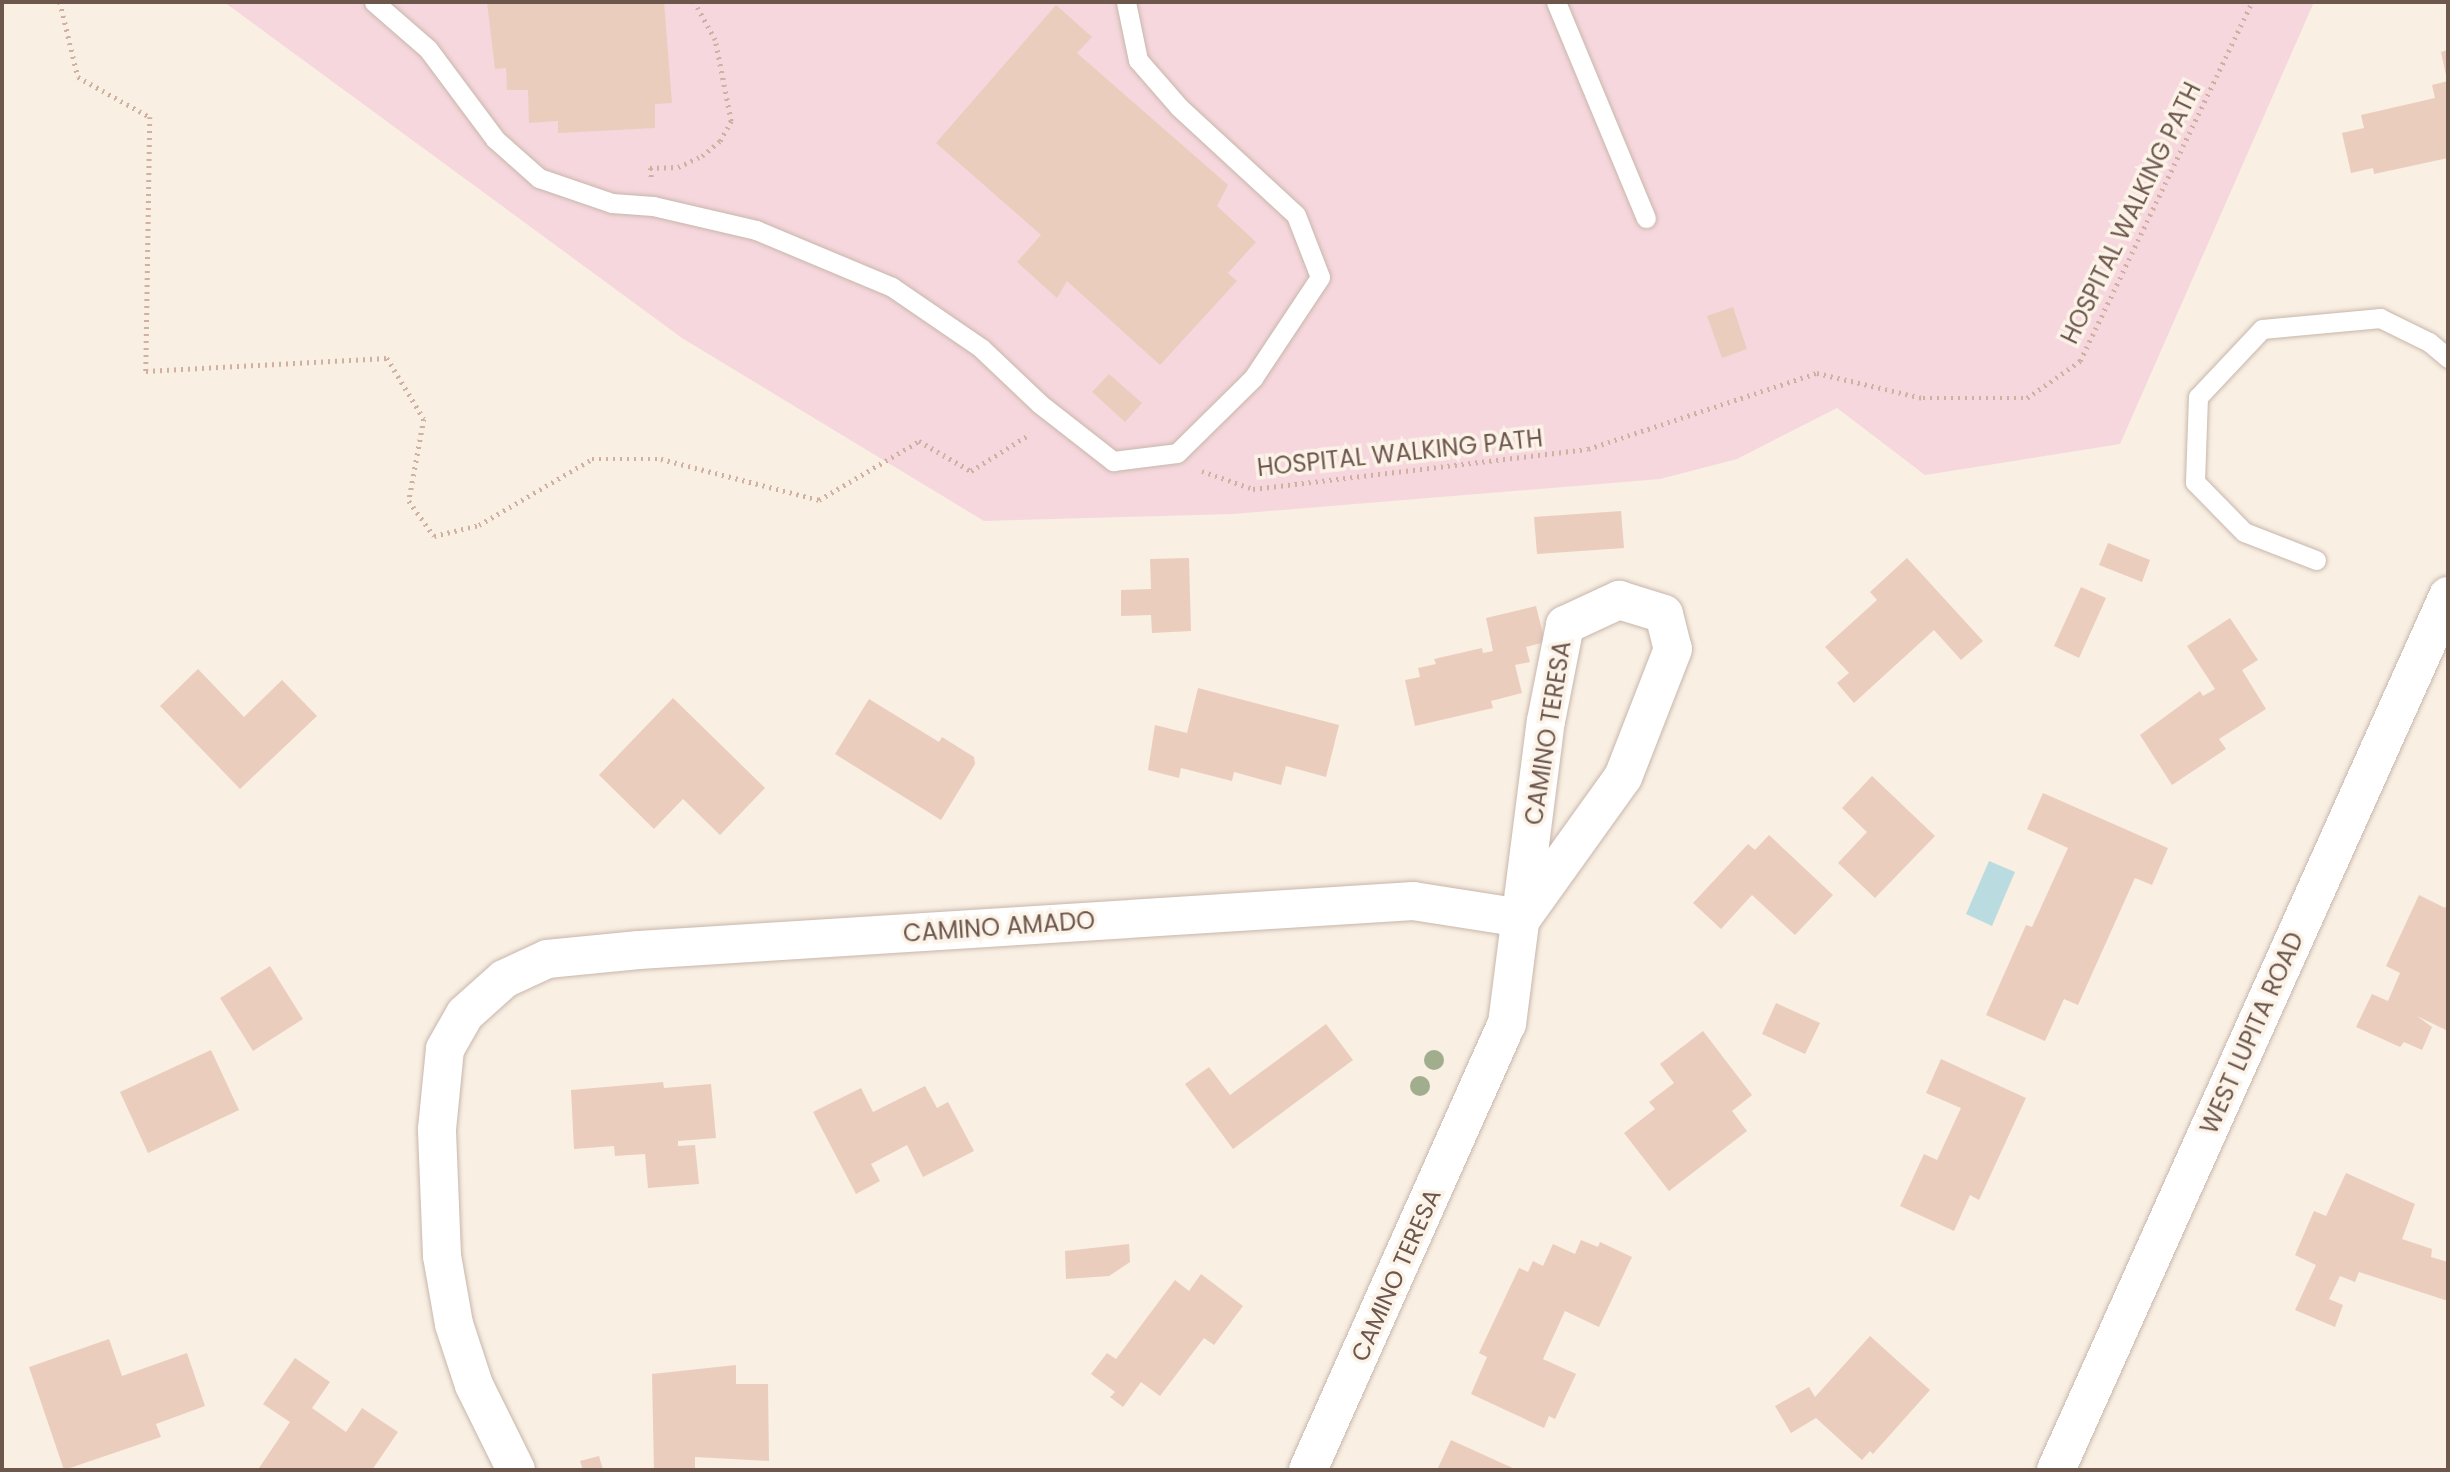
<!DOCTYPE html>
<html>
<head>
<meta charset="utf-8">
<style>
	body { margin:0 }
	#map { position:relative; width:2450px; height:1472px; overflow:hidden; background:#f9efe3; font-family:Poppins,sans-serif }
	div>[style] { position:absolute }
	.medical>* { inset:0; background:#f6d7dd }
	.water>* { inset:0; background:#badce0 }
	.building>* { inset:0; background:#ebcdbe }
	.path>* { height:4.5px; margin-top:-2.25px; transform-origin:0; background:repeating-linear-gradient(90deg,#cfb0a1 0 2px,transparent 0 7px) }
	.roads { filter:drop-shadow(0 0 2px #c8b6ab) drop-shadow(0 0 2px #c8b6ab) }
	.lane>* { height:19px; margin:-9.5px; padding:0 9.5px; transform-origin:9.5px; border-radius:9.5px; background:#fff }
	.street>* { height:38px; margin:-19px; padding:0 19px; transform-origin:19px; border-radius:19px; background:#fff }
	.trees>* { width:20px; height:20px; margin:-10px; border-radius:50%; background:#a1ae8e }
	span { translate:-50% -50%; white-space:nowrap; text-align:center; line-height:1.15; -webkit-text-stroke:7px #fcf3e8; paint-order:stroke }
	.street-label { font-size:24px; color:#6d564c }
	.frame { position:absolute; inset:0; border:4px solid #6d564c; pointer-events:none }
</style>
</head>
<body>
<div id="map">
	<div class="medical">
		<i style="clip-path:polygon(224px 2px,2314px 2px,2120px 444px,1925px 475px,1837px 408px,1737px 459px,1660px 479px,1233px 514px,984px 521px,682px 338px)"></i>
	</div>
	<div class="water">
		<i style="clip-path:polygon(1989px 861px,2015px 872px,1992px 926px,1966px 914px)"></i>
	</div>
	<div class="building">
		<i style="clip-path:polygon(487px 2px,664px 2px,672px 103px,655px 104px,655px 128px,558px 133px,558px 121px,529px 123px,528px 90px,507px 90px,506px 68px,495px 69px)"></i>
		<i style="clip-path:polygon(1056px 5px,1092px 37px,1077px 53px,1228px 185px,1217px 206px,1256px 242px,1228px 273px,1237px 281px,1160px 365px,1067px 281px,1057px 298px,1017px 262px,1041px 235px,936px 143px)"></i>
		<i style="clip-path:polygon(2448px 50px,2448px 80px,2447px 80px,2441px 52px)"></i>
		<i style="clip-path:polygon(2448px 81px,2448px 158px,2374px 174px,2373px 168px,2351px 173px,2342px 133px,2364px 128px,2361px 115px,2435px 98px,2432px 85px)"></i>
		<i style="clip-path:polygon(1733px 307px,1747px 349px,1722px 358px,1707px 316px)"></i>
		<i style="clip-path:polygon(1109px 374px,1142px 403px,1125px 422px,1092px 392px)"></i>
		<i style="clip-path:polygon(1621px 511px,1624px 548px,1537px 554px,1534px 517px)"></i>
		<i style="clip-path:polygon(2108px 543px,2150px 560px,2142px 582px,2099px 565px)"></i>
		<i style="clip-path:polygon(1189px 558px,1191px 631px,1152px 633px,1151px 615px,1121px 616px,1121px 590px,1151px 589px,1150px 559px)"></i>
		<i style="clip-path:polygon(1907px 558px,1983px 641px,1961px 660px,1934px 630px,1854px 703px,1837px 683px,1849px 673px,1825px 647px,1877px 600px,1870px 592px)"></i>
		<i style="clip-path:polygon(2081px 587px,2106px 598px,2079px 658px,2054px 646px)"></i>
		<i style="clip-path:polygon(1536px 606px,1545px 642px,1526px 647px,1530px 662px,1515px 665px,1522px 693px,1491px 701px,1493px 708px,1415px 726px,1405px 680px,1420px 677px,1418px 668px,1436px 664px,1434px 659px,1482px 648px,1483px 653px,1493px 651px,1486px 618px)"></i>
		<i style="clip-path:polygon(2230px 618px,2258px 660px,2242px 670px,2266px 709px,2219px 739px,2226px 749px,2172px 785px,2140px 735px,2200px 691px,2203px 696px,2215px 689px,2187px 646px)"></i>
		<i style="clip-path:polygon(198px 669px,244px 717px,282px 680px,317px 716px,240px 789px,160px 706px)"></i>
		<i style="clip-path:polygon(1198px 688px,1339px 725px,1326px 777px,1286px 766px,1281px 785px,1234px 772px,1232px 781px,1181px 768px,1179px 778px,1148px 770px,1155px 725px,1187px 733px)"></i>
		<i style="clip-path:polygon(673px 698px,765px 788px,720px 835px,683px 799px,654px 829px,599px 775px)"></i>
		<i style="clip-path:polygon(869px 699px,939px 742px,942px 737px,974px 757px,975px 764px,941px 820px,835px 754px)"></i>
		<i style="clip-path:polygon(1872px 776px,1935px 836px,1875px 898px,1838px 863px,1867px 832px,1842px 808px)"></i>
		<i style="clip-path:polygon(2043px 793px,2168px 848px,2152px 885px,2135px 878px,2078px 1005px,2064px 999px,2045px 1041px,1986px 1015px,2026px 925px,2032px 927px,2068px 848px,2027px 829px)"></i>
		<i style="clip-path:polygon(1769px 835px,1833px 895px,1795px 935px,1752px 895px,1721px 929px,1693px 903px,1748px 844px,1755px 850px)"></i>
		<i style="clip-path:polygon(2419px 895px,2445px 908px,2448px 901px,2448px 1031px,2417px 1016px,2432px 1027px,2422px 1050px,2404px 1042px,2400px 1047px,2356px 1027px,2372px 994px,2388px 1001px,2400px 973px,2386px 966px)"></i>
		<i style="clip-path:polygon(270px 966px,303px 1019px,253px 1051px,220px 998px)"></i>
		<i style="clip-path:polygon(1776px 1003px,1820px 1023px,1805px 1054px,1762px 1034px)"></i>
		<i style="clip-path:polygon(1326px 1024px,1353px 1060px,1233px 1149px,1185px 1084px,1209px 1067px,1230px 1095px)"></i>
		<i style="clip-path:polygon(1703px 1031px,1752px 1095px,1732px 1111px,1747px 1131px,1669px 1191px,1624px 1133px,1655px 1109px,1649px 1102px,1674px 1083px,1660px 1064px)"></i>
		<i style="clip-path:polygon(211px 1050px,239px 1110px,148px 1153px,120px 1092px)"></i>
		<i style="clip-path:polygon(1941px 1059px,2026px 1098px,1979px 1200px,1970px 1195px,1954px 1231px,1900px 1206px,1924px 1154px,1937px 1160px,1961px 1108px,1926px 1093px)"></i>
		<i style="clip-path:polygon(663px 1082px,664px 1088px,711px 1084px,716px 1138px,678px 1141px,678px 1146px,695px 1145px,699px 1184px,648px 1188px,645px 1154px,615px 1156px,614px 1146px,574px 1149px,571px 1090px)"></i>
		<i style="clip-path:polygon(925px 1086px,937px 1108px,948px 1102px,974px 1151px,923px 1177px,907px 1145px,871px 1164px,880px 1181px,856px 1194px,813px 1112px,861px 1088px,873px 1112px)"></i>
		<i style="clip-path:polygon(2346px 1173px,2415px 1204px,2402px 1239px,2432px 1249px,2431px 1257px,2448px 1262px,2448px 1301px,2359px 1272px,2355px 1282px,2340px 1276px,2329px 1299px,2343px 1305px,2335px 1327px,2295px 1310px,2316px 1265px,2295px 1255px,2314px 1211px,2326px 1216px)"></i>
		<i style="clip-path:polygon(1581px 1240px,1598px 1247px,1600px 1242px,1632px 1257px,1599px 1327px,1565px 1311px,1543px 1359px,1576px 1374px,1555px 1419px,1549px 1416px,1544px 1428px,1471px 1394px,1487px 1357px,1479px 1353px,1519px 1268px,1528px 1272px,1533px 1261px,1543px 1266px,1553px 1244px,1575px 1254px)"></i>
		<i style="clip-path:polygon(1129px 1244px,1130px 1262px,1109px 1276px,1066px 1279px,1065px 1251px)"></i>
		<i style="clip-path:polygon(1201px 1274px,1243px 1306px,1214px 1345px,1204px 1338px,1160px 1396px,1141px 1382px,1123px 1407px,1110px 1397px,1115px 1392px,1091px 1374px,1107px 1353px,1116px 1359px,1175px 1280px,1189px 1291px)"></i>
		<i style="clip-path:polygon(1870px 1336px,1930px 1390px,1873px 1454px,1870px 1451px,1862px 1460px,1816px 1418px,1791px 1433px,1775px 1406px,1809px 1387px,1815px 1397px)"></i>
		<i style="clip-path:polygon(109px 1339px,122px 1376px,187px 1353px,205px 1406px,156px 1424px,161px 1437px,64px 1470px,29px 1367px)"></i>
		<i style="clip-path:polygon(295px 1358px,330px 1382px,312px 1408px,346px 1432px,362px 1408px,398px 1432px,372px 1470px,259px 1468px,290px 1422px,263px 1404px)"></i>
		<i style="clip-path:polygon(736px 1365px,736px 1384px,768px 1384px,769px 1461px,695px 1457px,695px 1470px,654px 1470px,652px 1374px)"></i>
		<i style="clip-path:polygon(1451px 1440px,1517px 1470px,1437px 1470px)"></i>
		<i style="clip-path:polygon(599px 1456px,603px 1470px,583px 1470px,580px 1461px)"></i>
	</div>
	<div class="path">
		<i style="left:60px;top:2px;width:77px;rotate:76.5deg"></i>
		<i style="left:78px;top:77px;width:82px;rotate:29.1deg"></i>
		<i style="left:150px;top:117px;width:254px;rotate:90.9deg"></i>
		<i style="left:146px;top:371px;width:241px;rotate:-3.1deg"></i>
		<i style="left:387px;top:358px;width:71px;rotate:58.8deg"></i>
		<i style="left:424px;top:419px;width:83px;rotate:100.4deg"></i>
		<i style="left:409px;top:501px;width:43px;rotate:54.5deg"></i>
		<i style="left:434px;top:536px;width:46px;rotate:-13.7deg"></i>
		<i style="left:479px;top:525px;width:131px;rotate:-30.3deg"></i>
		<i style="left:592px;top:459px;width:69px"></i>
		<i style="left:661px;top:459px;width:163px;rotate:14.5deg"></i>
		<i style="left:819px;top:500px;width:116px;rotate:-30.5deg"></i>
		<i style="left:919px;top:441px;width:60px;rotate:30deg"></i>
		<i style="left:971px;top:471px;width:70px;rotate:-32.1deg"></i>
		<i style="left:651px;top:177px;width:9px;rotate:-96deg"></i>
		<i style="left:650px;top:168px;width:28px;rotate:-2deg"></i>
		<i style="left:678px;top:167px;width:26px;rotate:-25deg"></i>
		<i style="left:702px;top:156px;width:23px;rotate:-40deg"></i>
		<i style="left:720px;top:141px;width:23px;rotate:-61deg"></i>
		<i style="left:731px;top:121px;width:83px;rotate:-101.2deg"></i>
		<i style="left:715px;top:40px;width:43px;rotate:-118.9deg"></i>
		<i style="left:1202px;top:471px;width:54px;rotate:19.4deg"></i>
		<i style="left:1253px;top:489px;width:337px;rotate:-6.8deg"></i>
		<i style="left:1588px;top:449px;width:241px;rotate:-18.4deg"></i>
		<i style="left:1817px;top:373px;width:109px;rotate:13.3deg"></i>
		<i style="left:1923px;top:398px;width:104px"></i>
		<i style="left:2027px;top:398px;width:65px;rotate:-34.9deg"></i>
		<i style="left:2080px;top:361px;width:398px;rotate:-64.4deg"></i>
	</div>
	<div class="roads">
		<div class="lane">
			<i style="left:374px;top:2px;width:72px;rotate:41deg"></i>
			<i style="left:428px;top:49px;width:112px;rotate:53.3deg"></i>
			<i style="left:495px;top:139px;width:59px;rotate:41.6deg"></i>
			<i style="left:539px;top:178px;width:77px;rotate:18.9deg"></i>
			<i style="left:612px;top:203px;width:41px;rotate:4.2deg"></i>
			<i style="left:653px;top:206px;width:106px;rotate:13.1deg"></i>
			<i style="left:756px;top:230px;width:147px;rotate:22.7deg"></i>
			<i style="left:892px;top:287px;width:108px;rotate:34.4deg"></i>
			<i style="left:981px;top:348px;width:81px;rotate:43.5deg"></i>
			<i style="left:1040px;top:404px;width:93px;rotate:38deg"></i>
			<i style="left:1113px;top:461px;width:64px;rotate:-7.1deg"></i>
			<i style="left:1177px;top:453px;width:107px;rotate:-44.6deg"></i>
			<i style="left:1253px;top:378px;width:121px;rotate:-56.4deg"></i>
			<i style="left:1320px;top:277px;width:66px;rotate:-111.2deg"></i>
			<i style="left:1296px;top:215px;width:159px;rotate:-137.3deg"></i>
			<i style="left:1179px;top:107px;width:62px;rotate:-131.1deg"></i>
			<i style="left:1138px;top:60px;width:59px;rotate:-101.7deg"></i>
			<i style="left:1556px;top:2px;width:234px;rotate:67.4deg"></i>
			<i style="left:2316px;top:560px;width:77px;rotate:-158.7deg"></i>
			<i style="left:2244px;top:532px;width:70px;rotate:-134.4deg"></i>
			<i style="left:2195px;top:482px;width:85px;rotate:-88deg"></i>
			<i style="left:2198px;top:397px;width:93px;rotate:-46.7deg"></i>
			<i style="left:2262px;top:329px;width:119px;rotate:-5.3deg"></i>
			<i style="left:2380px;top:318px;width:55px;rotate:26.1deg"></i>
			<i style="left:2429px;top:342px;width:25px;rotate:40deg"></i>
		</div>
		<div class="street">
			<i style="left:516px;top:1470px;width:95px;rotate:-116.3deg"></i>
			<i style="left:474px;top:1385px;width:64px;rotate:-108.2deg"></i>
			<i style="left:454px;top:1324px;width:69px;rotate:-100deg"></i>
			<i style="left:442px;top:1256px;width:127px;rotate:-92.3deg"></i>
			<i style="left:437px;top:1129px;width:80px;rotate:-84.3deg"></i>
			<i style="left:445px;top:1049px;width:40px;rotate:-60.3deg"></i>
			<i style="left:465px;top:1014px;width:52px;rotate:-41.9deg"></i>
			<i style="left:504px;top:979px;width:47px;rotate:-24.9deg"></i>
			<i style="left:547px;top:959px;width:92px;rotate:-5.6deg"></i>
			<i style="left:639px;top:950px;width:776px;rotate:-3.62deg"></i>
			<i style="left:1413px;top:901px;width:110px;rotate:8.9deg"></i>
			<i style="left:1308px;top:1470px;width:488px;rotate:-66deg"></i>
			<i style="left:1507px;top:1024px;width:305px;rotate:-82.7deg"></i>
			<i style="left:1546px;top:721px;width:98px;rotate:-78.8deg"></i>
			<i style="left:1565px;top:625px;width:60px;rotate:-24.8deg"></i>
			<i style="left:1619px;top:600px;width:47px;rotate:17.3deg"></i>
			<i style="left:1664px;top:614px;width:36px;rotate:76deg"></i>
			<i style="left:1673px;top:649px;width:137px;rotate:111.3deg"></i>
			<i style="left:1623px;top:777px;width:173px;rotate:125.6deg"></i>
			<i style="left:2056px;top:1470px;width:958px;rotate:-65.84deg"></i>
		</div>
	</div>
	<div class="trees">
		<i style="left:1434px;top:1060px"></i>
		<i style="left:1420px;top:1086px"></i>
	</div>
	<div class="street-label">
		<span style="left:2131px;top:213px;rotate:-64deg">HOSPITAL WALKING PATH</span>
		<span style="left:1400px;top:453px;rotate:-6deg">HOSPITAL WALKING PATH</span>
		<span style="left:1548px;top:733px;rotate:-81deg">CAMINO TERESA</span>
		<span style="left:999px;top:927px;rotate:-4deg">CAMINO AMADO</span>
		<span style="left:2252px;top:1033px;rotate:-66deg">WEST LUPITA ROAD</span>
		<span style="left:1396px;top:1275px;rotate:-66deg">CAMINO TERESA</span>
	</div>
	<div class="frame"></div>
</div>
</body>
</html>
